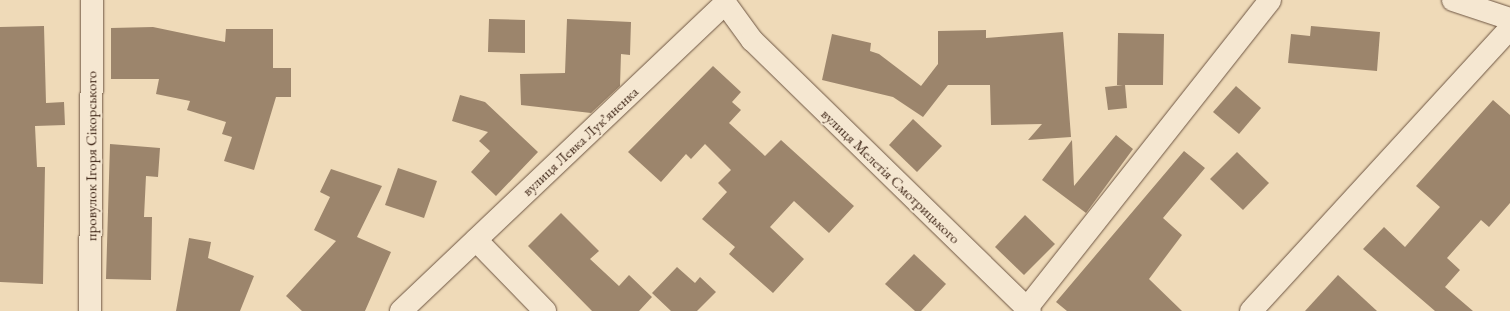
<!DOCTYPE html>
<html>
<head>
<meta charset="utf-8">
<style>
	body { margin:0 }
	#map { position:relative; width:1510px; height:311px; overflow:hidden; background:#efdab8; font-family:"EB Garamond",serif }
	div>[style] { position:absolute }
	.building>* { inset:0; background:#9c856c }
	.roads { filter:drop-shadow(0 0 1px #6d5542) drop-shadow(0 0 1px #6d5542) }
	.street>* { height:22px; margin:-11px; padding:0 11px; transform-origin:11px; border-radius:11px; background:#f5e7d1 }
	span { translate:-50% -50%; white-space:nowrap; text-align:center; line-height:1.15; -webkit-text-stroke:3.5px #f5e7d1; paint-order:stroke }
	.street-label { font-size:15px; color:#42291a }
</style>
</head>
<body>
<div id="map">
	<div class="building">
		<i style="clip-path:polygon(489px 19px,525px 20px,525px 53px,488px 52px)"></i>
		<i style="clip-path:polygon(567px 19px,631px 22px,630px 55px,621px 54px,620px 86px,591px 113px,521px 105px,520px 74px,565px 73px)"></i>
		<i style="clip-path:polygon(44px 26px,46px 103px,64px 102px,65px 125px,35px 126px,37px 167px,45px 167px,43px 284px,0 282px,0 27px)"></i>
		<i style="clip-path:polygon(1311px 26px,1380px 32px,1377px 71px,1288px 63px,1291px 34px,1310px 36px)"></i>
		<i style="clip-path:polygon(153px 27px,225px 42px,226px 29px,273px 29px,273px 68px,291px 68px,291px 97px,276px 97px,254px 170px,224px 161px,232px 137px,222px 134px,226px 122px,187px 110px,190px 101px,156px 94px,159px 79px,111px 79px,111px 28px)"></i>
		<i style="clip-path:polygon(986px 30px,986px 38px,1063px 32px,1071px 137px,1028px 140px,1042px 124px,991px 125px,990px 85px,948px 85px,923px 117px,893px 97px,822px 80px,832px 34px,871px 43px,870px 51px,879px 54px,921px 86px,938px 64px,938px 31px)"></i>
		<i style="clip-path:polygon(1118px 33px,1164px 34px,1163px 85px,1125px 85px,1127px 108px,1108px 110px,1105px 87px,1123px 85px,1117px 85px)"></i>
		<i style="clip-path:polygon(713px 66px,741px 92px,732px 102px,741px 110px,729px 123px,765px 156px,781px 140px,854px 206px,829px 233px,794px 201px,770px 227px,804px 259px,773px 293px,729px 254px,735px 247px,702px 219px,727px 192px,718px 183px,731px 170px,705px 144px,691px 159px,686px 154px,661px 182px,628px 152px)"></i>
		<i style="clip-path:polygon(1236px 86px,1261px 108px,1239px 134px,1213px 112px)"></i>
		<i style="clip-path:polygon(460px 95px,485px 102px,538px 152px,496px 196px,471px 172px,490px 151px,479px 141px,488px 132px,452px 121px)"></i>
		<i style="clip-path:polygon(1493px 100px,1510px 115px,1510px 203px,1489px 227px,1481px 220px,1447px 258px,1460px 270px,1445px 287px,1473px 311px,1435px 311px,1363px 249px,1384px 227px,1405px 247px,1440px 207px,1416px 186px)"></i>
		<i style="clip-path:polygon(913px 119px,942px 146px,917px 172px,889px 145px)"></i>
		<i style="clip-path:polygon(1116px 135px,1133px 149px,1086px 213px,1042px 180px,1072px 140px,1074px 186px)"></i>
		<i style="clip-path:polygon(110px 144px,160px 148px,158px 177px,146px 176px,144px 217px,152px 217px,151px 280px,106px 279px)"></i>
		<i style="clip-path:polygon(1184px 151px,1205px 168px,1163px 218px,1182px 235px,1149px 279px,1182px 311px,1067px 311px,1056px 302px)"></i>
		<i style="clip-path:polygon(1237px 152px,1269px 183px,1243px 210px,1210px 179px)"></i>
		<i style="clip-path:polygon(398px 168px,437px 181px,424px 218px,385px 205px)"></i>
		<i style="clip-path:polygon(331px 169px,382px 186px,357px 237px,391px 252px,365px 311px,302px 311px,286px 296px,336px 241px,314px 230px,330px 197px,320px 192px)"></i>
		<i style="clip-path:polygon(561px 213px,599px 251px,590px 259px,619px 286px,629px 275px,652px 297px,639px 311px,592px 311px,528px 246px)"></i>
		<i style="clip-path:polygon(1025px 215px,1055px 244px,1024px 275px,995px 247px)"></i>
		<i style="clip-path:polygon(189px 238px,211px 242px,208px 258px,254px 276px,240px 311px,176px 311px)"></i>
		<i style="clip-path:polygon(914px 254px,946px 284px,921px 311px,915px 311px,885px 284px)"></i>
		<i style="clip-path:polygon(677px 267px,695px 283px,700px 277px,716px 292px,697px 311px,671px 311px,652px 293px)"></i>
		<i style="clip-path:polygon(1338px 275px,1377px 311px,1305px 311px)"></i>
	</div>
	<div class="roads">
		<div class="street">
			<i style="left:1453px;top:0;width:60px;rotate:18.4deg"></i>
			<i style="left:476px;top:240px;width:99px;rotate:45.8deg"></i>
			<i style="left:1027px;top:308px;width:392px;rotate:-51.7deg"></i>
			<i style="left:90px;top:311px;width:311px;rotate:-89.6deg"></i>
			<i style="left:401px;top:311px;width:447px;rotate:-43.5deg"></i>
			<i style="left:725px;top:3px;width:46px;rotate:53.9deg"></i>
			<i style="left:752px;top:40px;width:388px;rotate:44.3deg"></i>
			<i style="left:1251px;top:311px;width:384px;rotate:-47.5deg"></i>
		</div>
	</div>
	<div class="street-label">
		<span style="left:580px;top:141px;rotate:-43deg">вулиця Левка Лукʼяненка</span>
		<span style="left:91px;top:156px;rotate:-90deg">провулок Ігоря Сікорського</span>
		<span style="left:891px;top:176px;rotate:44deg">вулиця Мелетія Смотрицького</span>
	</div>
</div>
</body>
</html>
